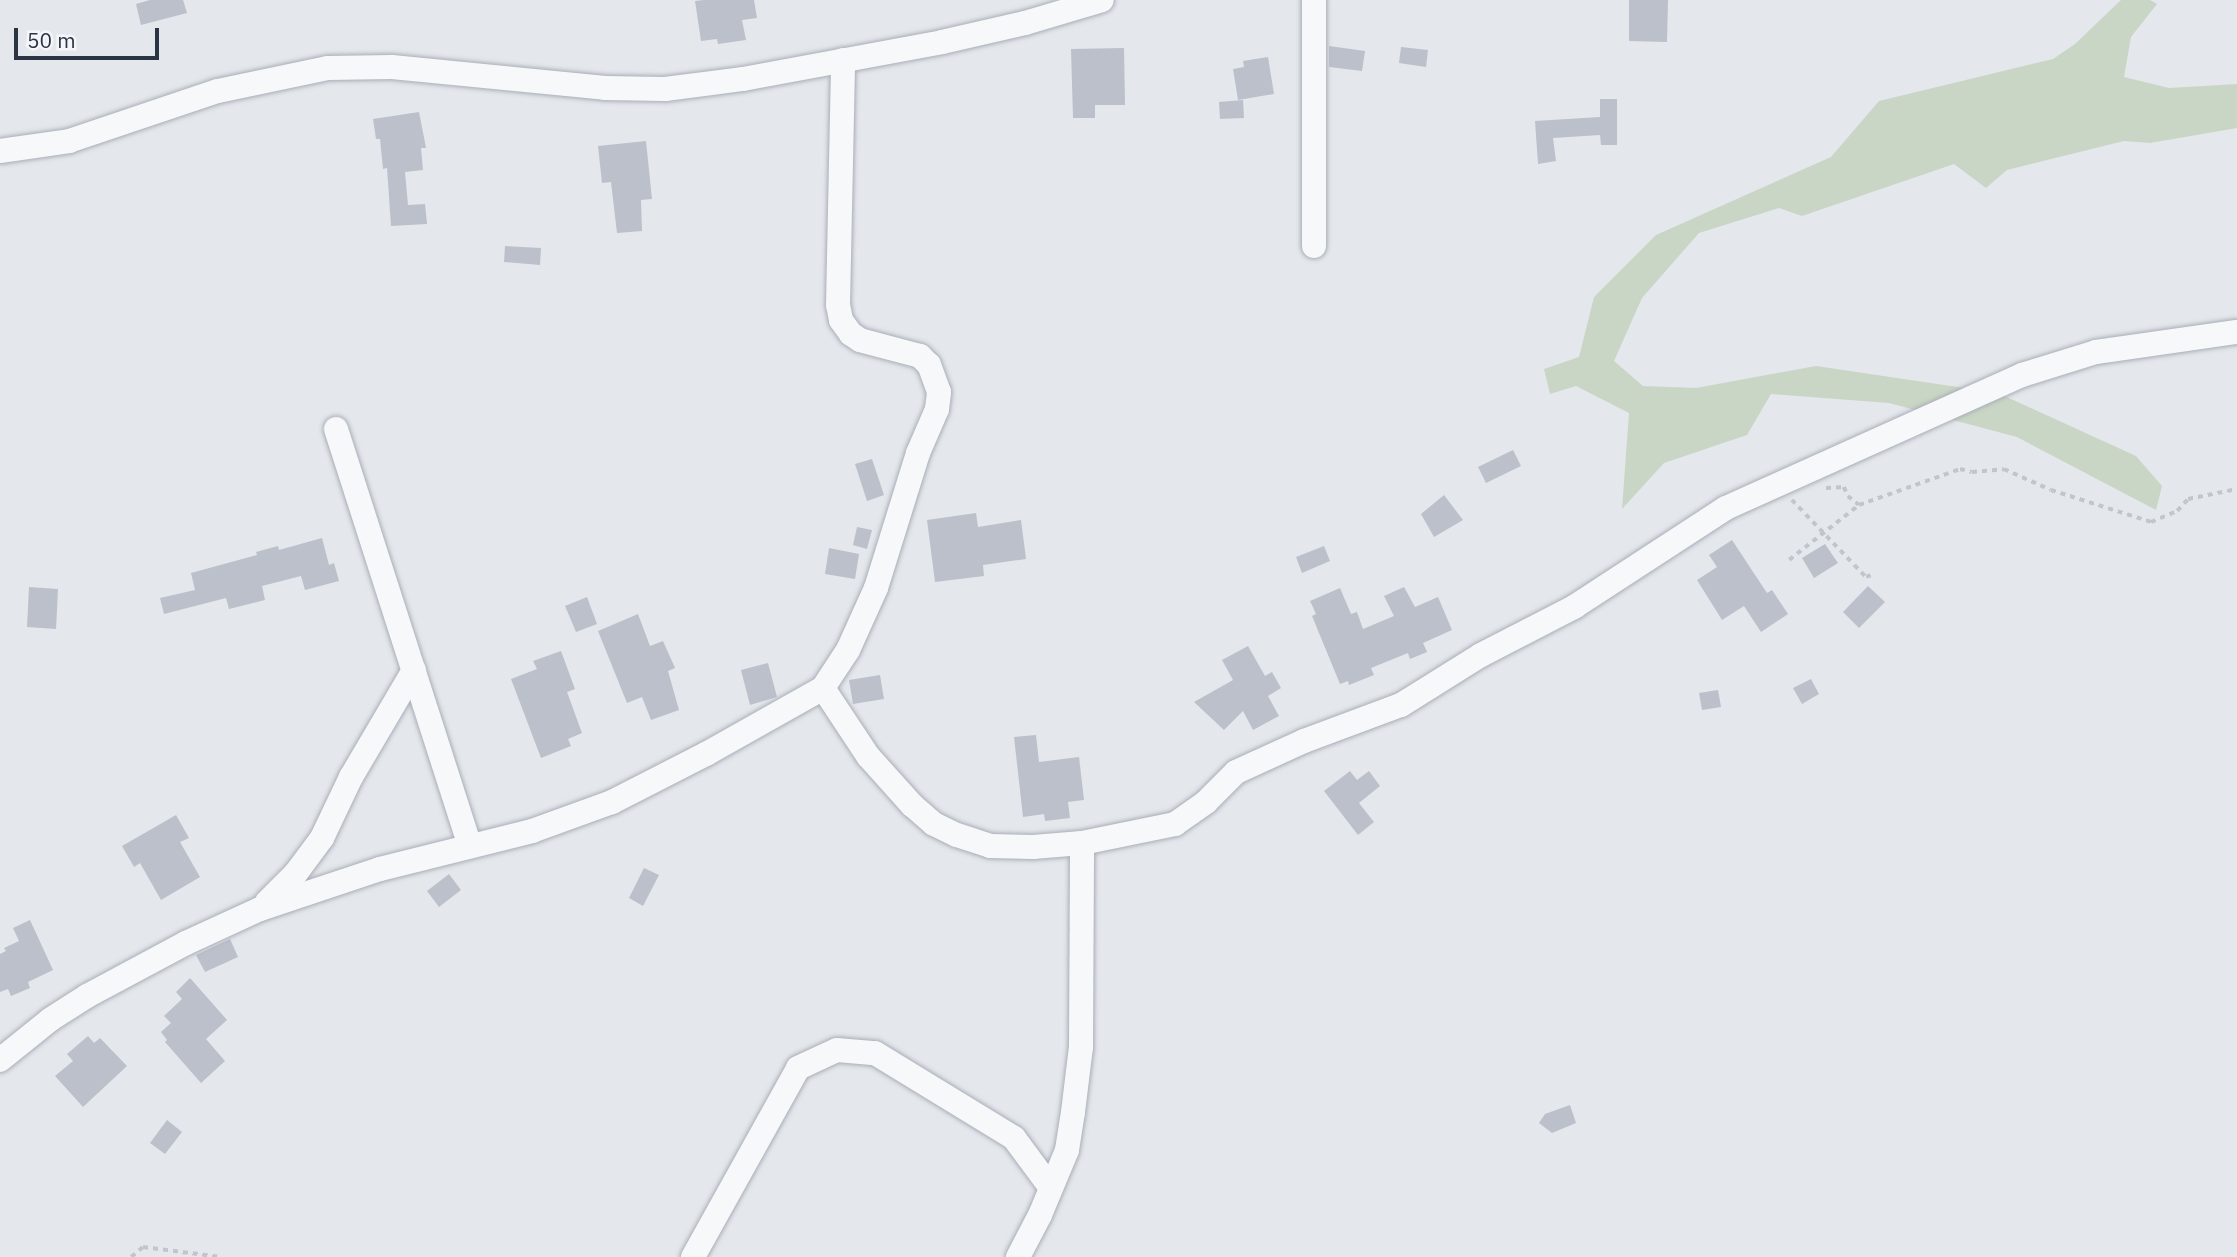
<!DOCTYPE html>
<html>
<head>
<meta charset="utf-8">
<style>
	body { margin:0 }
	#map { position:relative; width:2237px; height:1257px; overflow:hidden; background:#e4e7ec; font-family:"IBM Plex Sans",sans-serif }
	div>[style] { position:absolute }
	.green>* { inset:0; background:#c9d6c5 }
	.building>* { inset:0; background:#bbc0ca }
	.path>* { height:3.5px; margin-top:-1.75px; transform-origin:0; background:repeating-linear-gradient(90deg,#c2c5cb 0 5px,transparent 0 10px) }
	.roads { filter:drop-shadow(0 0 2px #a9aeb7) drop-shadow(0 0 2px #a9aeb7) }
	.minor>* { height:24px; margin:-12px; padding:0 12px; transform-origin:12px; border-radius:12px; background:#f7f8fa }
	span { translate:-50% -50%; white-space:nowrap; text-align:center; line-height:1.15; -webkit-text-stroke:6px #f4f6f9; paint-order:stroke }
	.scale { position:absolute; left:14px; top:28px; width:145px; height:32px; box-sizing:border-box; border:4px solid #2b3445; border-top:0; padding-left:9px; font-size:21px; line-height:24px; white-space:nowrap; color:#2b3445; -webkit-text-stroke:5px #f4f6f9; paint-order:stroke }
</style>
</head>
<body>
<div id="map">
	<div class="green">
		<i style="clip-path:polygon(2121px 0,2150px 0,2157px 4px,2131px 37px,2124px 77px,2169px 88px,2237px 84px,2237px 128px,2150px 143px,2124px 141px,2007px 170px,1986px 188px,1954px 164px,1802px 216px,1779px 208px,1699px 233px,1642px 298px,1614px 361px,1643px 386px,1696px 388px,1816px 366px,1998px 393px,2136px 456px,2162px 486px,2156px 510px,2017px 437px,1889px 403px,1771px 394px,1747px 435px,1664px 463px,1622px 509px,1629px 413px,1576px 386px,1550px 394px,1544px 369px,1579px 357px,1594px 297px,1656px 235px,1831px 157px,1879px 101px,2053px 59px,2075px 44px)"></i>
	</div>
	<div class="building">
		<i style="clip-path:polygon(150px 0,183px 0,187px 13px,141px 25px,136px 4px)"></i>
		<i style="clip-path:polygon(704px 0,754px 0,757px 18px,742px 20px,746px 40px,718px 44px,717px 39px,701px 41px,695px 1px)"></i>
		<i style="clip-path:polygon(1629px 0,1668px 0,1667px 42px,1629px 41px)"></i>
		<i style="clip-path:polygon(1329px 46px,1365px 51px,1362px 71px,1329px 67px)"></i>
		<i style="clip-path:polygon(1401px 47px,1428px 50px,1426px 67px,1399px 63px)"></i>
		<i style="clip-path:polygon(1124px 48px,1125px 105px,1095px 105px,1095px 118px,1073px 118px,1071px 49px)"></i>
		<i style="clip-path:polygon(1268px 57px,1274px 94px,1238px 100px,1233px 69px,1244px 67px,1243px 61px)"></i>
		<i style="clip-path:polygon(1600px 99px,1617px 99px,1617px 145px,1601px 145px,1600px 135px,1553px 138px,1556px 161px,1538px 164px,1535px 121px,1600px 117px)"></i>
		<i style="clip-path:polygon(1243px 100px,1244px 118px,1220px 119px,1219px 102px)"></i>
		<i style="clip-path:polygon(419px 112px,426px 148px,421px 148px,423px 170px,405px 172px,408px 205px,425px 204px,427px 224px,391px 226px,387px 168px,383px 169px,380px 139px,376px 139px,373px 119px)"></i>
		<i style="clip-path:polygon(646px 141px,652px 199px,641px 200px,642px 231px,617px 233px,611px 182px,602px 183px,598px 146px)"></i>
		<i style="clip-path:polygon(505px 246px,541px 248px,540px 265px,504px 262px)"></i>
		<i style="clip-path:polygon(1513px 450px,1521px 466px,1486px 483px,1478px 467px)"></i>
		<i style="clip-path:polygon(872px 459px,884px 495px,867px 501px,855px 464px)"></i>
		<i style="clip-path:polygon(1444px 495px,1463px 520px,1434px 537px,1421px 514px)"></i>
		<i style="clip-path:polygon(976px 513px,978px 527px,1021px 520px,1026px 559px,983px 565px,984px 576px,935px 582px,927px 520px)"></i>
		<i style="clip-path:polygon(857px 527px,872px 530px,867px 549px,853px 545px)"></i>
		<i style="clip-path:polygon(322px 538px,329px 565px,334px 563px,339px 581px,305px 590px,301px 576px,262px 586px,265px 600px,229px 609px,226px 598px,164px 614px,160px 598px,195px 590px,191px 573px,257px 555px,256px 552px,278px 546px,279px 550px)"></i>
		<i style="clip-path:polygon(1732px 540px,1767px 593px,1772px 590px,1788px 614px,1761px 632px,1744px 606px,1722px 620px,1697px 580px,1717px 567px,1709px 555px)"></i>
		<i style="clip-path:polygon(1825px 544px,1838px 563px,1814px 578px,1802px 558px)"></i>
		<i style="clip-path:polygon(1324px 546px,1330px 561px,1302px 573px,1296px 557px)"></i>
		<i style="clip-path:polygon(829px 548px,859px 554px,855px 579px,825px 574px)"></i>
		<i style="clip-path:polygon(1868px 586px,1885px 602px,1859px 628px,1843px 612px)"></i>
		<i style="clip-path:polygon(29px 587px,58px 589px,56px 629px,27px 627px)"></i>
		<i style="clip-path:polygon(1404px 587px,1415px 607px,1438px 597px,1452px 630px,1423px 643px,1427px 652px,1410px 659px,1408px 653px,1371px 668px,1374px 675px,1349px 685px,1348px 681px,1340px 684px,1312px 616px,1316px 614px,1310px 601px,1340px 588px,1351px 614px,1357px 612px,1363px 629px,1394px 616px,1384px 596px)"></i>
		<i style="clip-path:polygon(587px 597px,597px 624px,576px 632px,565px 606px)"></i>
		<i style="clip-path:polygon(638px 614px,650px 646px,663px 641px,675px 668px,668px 671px,679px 710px,651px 720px,642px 697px,627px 703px,598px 631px)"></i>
		<i style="clip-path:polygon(1248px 646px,1265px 676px,1272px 672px,1281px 688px,1268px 696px,1279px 716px,1253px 730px,1243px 711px,1224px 730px,1194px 702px,1233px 680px,1222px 660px)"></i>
		<i style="clip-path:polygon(561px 651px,575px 689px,567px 692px,582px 733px,568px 739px,571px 746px,541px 758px,511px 679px,537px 669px,533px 661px)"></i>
		<i style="clip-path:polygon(768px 663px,777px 697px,750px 705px,741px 670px)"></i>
		<i style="clip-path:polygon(880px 675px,884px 699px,853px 704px,849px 680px)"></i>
		<i style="clip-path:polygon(1811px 679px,1819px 694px,1802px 704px,1793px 688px)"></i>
		<i style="clip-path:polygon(1718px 690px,1721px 707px,1702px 710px,1699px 693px)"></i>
		<i style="clip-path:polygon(1036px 735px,1039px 762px,1079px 757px,1084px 800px,1068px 802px,1070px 818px,1045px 821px,1044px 814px,1023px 817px,1014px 737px)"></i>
		<i style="clip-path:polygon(1350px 771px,1357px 780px,1369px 771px,1380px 786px,1359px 803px,1374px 822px,1358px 835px,1324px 791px)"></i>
		<i style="clip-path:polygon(176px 815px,189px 838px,180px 842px,200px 877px,161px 900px,140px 863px,134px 867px,122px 846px)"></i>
		<i style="clip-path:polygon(644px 868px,659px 875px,643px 906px,629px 898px)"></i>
		<i style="clip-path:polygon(449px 874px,461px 890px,439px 907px,427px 891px)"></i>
		<i style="clip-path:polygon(30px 920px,53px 970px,28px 982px,30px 988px,11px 996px,8px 989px,0 992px,0 954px,6px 951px,4px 948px,19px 941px,13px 928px)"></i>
		<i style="clip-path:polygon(230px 939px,238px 957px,205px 972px,196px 955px)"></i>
		<i style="clip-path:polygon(190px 978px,227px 1020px,206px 1039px,225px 1061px,201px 1083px,165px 1042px,167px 1040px,161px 1032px,171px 1023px,164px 1016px,182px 999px,176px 992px)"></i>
		<i style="clip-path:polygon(88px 1036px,94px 1043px,100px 1038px,127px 1066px,83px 1107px,55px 1076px,73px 1061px,67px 1054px)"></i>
		<i style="clip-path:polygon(1570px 1105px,1576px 1123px,1552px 1133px,1539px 1123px,1545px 1114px)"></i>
		<i style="clip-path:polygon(167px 1120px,182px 1132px,165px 1154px,150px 1143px)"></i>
	</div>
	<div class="path">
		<i style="left:1826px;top:488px;width:18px;rotate:-3deg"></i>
		<i style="left:1844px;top:487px;width:10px;rotate:66deg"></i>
		<i style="left:1848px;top:496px;width:14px;rotate:39deg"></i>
		<i style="left:1859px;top:505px;width:107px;rotate:-19.6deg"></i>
		<i style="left:1960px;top:469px;width:12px;rotate:14deg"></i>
		<i style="left:1972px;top:472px;width:32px;rotate:-5deg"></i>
		<i style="left:2004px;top:469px;width:51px;rotate:24.1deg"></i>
		<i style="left:2051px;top:490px;width:105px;rotate:17.7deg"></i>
		<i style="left:2151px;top:522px;width:28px;rotate:-23deg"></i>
		<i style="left:2177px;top:511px;width:16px;rotate:-47deg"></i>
		<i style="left:2188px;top:499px;width:50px;rotate:-11.5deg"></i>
		<i style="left:1792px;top:500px;width:107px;rotate:46.1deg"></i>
		<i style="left:1866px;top:577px;width:9px;rotate:-21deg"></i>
		<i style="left:1789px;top:560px;width:89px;rotate:-38.2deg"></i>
		<i style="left:131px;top:1257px;width:16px;rotate:-40deg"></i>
		<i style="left:143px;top:1247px;width:79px;rotate:7.3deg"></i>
	</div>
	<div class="roads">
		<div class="minor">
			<i style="left:1314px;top:0;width:246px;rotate:90deg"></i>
			<i style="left:0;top:151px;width:70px;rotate:-8.2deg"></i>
			<i style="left:69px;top:141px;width:157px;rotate:-18.6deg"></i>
			<i style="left:218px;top:91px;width:112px;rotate:-11.8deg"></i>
			<i style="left:328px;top:68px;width:64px;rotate:-0.9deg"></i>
			<i style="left:392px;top:67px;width:214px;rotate:5.6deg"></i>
			<i style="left:605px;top:88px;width:60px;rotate:1deg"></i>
			<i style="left:665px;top:89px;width:79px;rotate:-7.3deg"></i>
			<i style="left:743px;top:79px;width:202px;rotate:-10.5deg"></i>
			<i style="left:942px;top:42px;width:85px;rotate:-12.9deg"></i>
			<i style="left:1025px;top:23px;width:80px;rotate:-16.6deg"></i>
			<i style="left:336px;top:429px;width:438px;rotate:72.2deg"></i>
			<i style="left:823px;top:688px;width:82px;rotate:56.5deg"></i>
			<i style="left:868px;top:756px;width:66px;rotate:48.1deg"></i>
			<i style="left:912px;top:805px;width:29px;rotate:41deg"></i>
			<i style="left:934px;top:824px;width:25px;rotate:26deg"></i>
			<i style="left:957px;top:835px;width:35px;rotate:18deg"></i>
			<i style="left:990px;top:846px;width:43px;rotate:1.3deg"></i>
			<i style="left:1033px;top:847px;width:49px;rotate:-4.7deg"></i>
			<i style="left:1082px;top:843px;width:95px;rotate:-11.5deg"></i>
			<i style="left:1175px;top:824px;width:38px;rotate:-35deg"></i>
			<i style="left:1206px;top:802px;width:42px;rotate:-45deg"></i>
			<i style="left:1236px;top:772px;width:75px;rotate:-24.5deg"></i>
			<i style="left:1304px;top:741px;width:103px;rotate:-20.4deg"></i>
			<i style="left:1401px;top:705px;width:94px;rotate:-32deg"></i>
			<i style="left:1481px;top:655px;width:105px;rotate:-27.3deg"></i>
			<i style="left:1574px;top:607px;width:181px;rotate:-33.1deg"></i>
			<i style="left:1726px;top:508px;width:325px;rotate:-24.2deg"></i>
			<i style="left:2022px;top:375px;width:77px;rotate:-17.3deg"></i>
			<i style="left:2096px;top:352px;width:142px;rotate:-8.1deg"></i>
			<i style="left:267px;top:902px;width:41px;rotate:-45deg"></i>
			<i style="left:296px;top:873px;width:44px;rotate:-53.4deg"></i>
			<i style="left:322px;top:838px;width:68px;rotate:-64.6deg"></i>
			<i style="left:351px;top:777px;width:124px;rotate:-59.5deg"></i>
			<i style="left:0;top:1060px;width:65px;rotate:-38.8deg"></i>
			<i style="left:51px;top:1019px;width:43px;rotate:-32.6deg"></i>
			<i style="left:87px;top:996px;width:112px;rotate:-28.2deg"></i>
			<i style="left:186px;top:943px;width:81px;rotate:-24.7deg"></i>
			<i style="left:260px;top:909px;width:126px;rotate:-18.4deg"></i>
			<i style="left:380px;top:869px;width:157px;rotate:-14deg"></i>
			<i style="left:532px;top:831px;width:85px;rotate:-19.9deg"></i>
			<i style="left:612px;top:802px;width:106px;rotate:-27.1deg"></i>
			<i style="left:706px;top:754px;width:134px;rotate:-29.4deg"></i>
			<i style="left:823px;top:688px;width:45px;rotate:-56.7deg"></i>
			<i style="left:848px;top:650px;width:68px;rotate:-65.7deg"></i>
			<i style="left:876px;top:588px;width:141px;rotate:-72.7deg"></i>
			<i style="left:918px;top:453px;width:48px;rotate:-66.6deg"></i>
			<i style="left:937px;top:409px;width:17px;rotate:-83deg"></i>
			<i style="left:939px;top:392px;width:29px;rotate:-110deg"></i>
			<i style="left:929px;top:365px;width:13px;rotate:-135deg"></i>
			<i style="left:920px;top:356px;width:62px;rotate:-165.1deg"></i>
			<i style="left:860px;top:340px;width:11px;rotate:-146deg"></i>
			<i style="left:851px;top:334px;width:17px;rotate:-126deg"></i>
			<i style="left:841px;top:320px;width:15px;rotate:-101deg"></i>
			<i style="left:838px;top:305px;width:245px;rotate:-88.8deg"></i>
			<i style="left:693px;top:1257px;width:216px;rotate:-60.9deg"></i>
			<i style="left:798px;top:1068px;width:43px;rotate:-24.8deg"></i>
			<i style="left:837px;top:1050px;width:38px;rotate:5deg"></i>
			<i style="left:875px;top:1053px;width:163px;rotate:31.4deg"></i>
			<i style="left:1014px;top:1138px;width:62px;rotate:53.5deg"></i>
			<i style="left:1018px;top:1257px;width:47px;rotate:-62.4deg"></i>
			<i style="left:1040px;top:1215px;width:70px;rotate:-67.4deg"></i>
			<i style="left:1067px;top:1150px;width:38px;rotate:-81deg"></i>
			<i style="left:1073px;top:1112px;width:65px;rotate:-83deg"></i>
			<i style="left:1081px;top:1047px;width:204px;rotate:-89.7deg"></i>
		</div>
	</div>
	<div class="scale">50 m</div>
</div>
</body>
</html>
